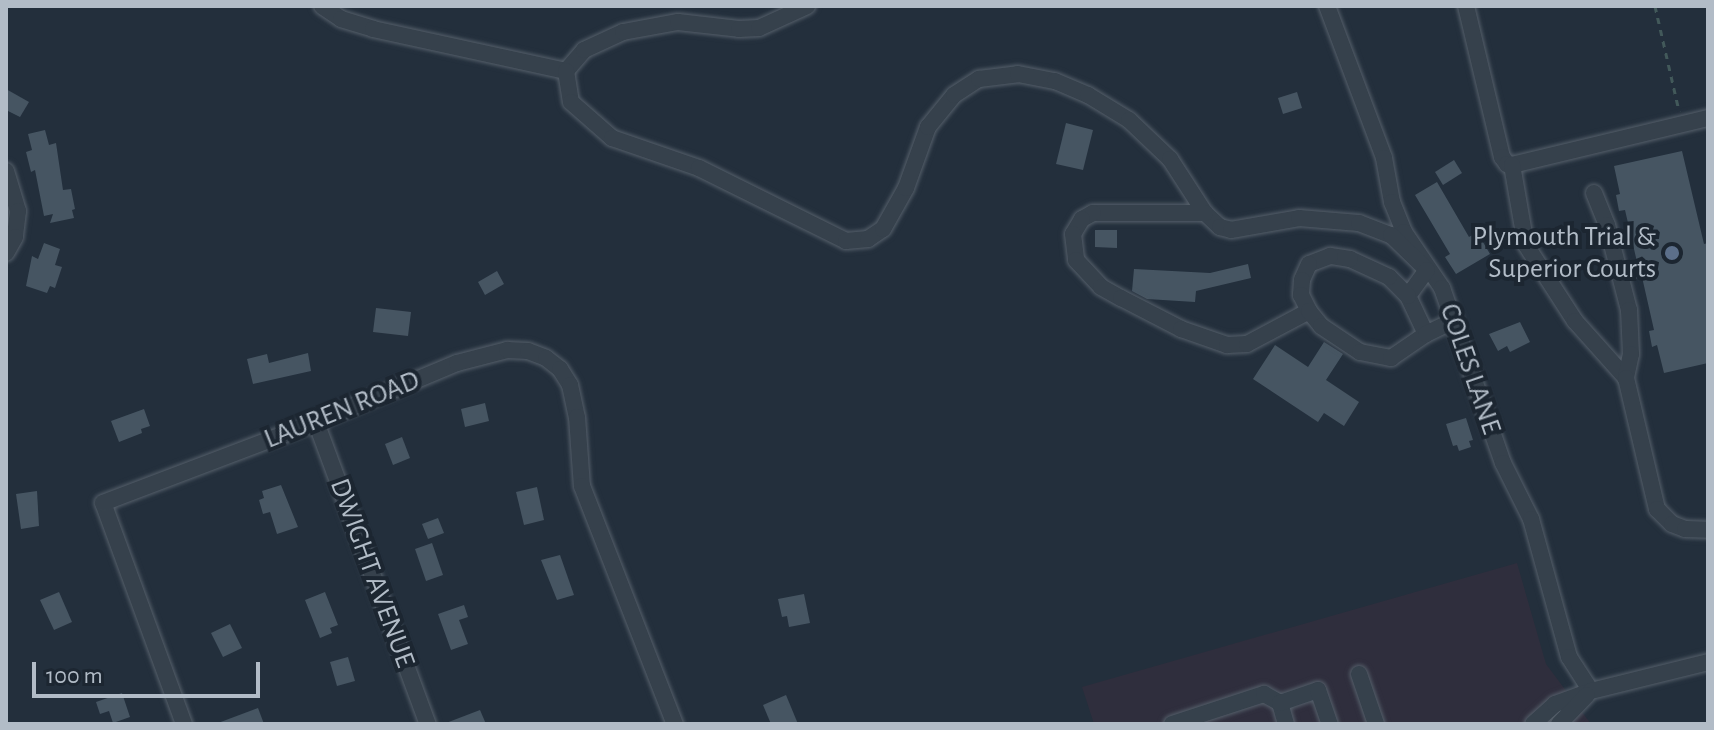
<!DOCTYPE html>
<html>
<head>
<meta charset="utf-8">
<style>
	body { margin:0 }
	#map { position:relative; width:1714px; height:730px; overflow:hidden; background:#232f3c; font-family:"Alegreya Sans",sans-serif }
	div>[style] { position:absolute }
	.medical>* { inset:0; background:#2f2e3d }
	.building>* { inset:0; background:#465562 }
	.path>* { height:3px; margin-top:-1.5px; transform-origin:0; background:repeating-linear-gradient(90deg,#42595a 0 6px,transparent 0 12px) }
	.roads { filter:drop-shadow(0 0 2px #555f6a) drop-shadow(0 0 2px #555f6a) }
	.minor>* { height:16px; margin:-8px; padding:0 8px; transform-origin:8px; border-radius:8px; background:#36414c }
	.dots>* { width:22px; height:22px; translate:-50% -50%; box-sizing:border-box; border:4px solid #1c2631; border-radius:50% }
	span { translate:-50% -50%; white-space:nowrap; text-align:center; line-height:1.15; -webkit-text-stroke:8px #1c2631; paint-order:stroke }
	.poi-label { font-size:28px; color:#b2bcc7 }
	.right { translate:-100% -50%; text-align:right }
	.street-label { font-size:28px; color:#b2bcc7 }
	.frame { position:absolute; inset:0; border:8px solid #b2bcc7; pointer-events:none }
	.scale { position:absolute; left:32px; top:662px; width:228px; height:36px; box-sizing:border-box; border:4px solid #b2bcc7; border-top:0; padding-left:10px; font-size:24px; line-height:28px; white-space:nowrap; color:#b2bcc7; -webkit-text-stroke:6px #1c2631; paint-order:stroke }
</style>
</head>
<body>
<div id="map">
	<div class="medical">
		<i style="clip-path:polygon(1517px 563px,1546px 664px,1591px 724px,1094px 724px,1082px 687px)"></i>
	</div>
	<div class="building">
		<i style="clip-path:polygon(6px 89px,29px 102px,20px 117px,6px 110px)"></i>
		<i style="clip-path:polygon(1297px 92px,1302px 108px,1283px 114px,1278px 98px)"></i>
		<i style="clip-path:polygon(1066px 123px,1093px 130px,1083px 170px,1056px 164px)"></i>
		<i style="clip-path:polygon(45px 130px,49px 145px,56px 143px,63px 190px,71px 189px,75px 209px,72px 210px,74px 218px,50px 223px,53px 214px,44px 216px,35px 170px,31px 172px,26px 152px,32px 150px,28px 134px)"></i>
		<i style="clip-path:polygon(1682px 151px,1704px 244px,1708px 243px,1708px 363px,1664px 373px,1657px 345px,1652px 347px,1649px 331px,1654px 330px,1642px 277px,1635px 279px,1632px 263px,1637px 262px,1625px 210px,1619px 211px,1616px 195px,1620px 194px,1614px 166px)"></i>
		<i style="clip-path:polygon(1454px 160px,1462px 173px,1443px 185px,1435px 172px)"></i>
		<i style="clip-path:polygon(1437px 182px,1469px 237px,1477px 232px,1490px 254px,1456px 274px,1445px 257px,1450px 254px,1415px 195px)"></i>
		<i style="clip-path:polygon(1095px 230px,1117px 230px,1117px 248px,1095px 247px)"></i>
		<i style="clip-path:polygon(44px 243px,60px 249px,55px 265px,62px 267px,55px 288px,50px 286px,47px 293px,26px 286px,32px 256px,38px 259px)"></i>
		<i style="clip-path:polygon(1248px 264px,1251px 278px,1196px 291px,1195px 302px,1147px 299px,1132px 291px,1134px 269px,1210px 273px)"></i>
		<i style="clip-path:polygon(497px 271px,504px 284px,485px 295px,478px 282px)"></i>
		<i style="clip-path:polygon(376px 308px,411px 312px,408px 336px,373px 332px)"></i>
		<i style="clip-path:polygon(1520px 322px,1530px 342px,1510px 352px,1507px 346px,1498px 351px,1489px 334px)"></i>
		<i style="clip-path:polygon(1324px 342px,1343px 354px,1326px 380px,1359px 402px,1344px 426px,1324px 413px,1318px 422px,1253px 379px,1275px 345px,1308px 367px)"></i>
		<i style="clip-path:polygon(308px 353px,311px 371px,253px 384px,247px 359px,267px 354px,269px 363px)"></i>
		<i style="clip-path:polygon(485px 403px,489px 421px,465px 427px,461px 409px)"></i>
		<i style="clip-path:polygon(144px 409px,150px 426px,141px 429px,142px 433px,119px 442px,111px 421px)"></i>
		<i style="clip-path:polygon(1466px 418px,1473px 440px,1469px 441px,1471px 447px,1459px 451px,1457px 445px,1453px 446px,1446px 424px)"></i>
		<i style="clip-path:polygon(402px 437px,410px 458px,393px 465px,385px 444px)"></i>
		<i style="clip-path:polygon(281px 485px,298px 527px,277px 534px,270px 512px,263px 514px,259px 500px,264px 498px,262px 491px)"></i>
		<i style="clip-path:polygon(537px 487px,544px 520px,524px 525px,516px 492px)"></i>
		<i style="clip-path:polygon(37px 491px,39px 526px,21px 529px,16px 494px)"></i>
		<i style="clip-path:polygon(438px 518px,444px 533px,428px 539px,422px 524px)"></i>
		<i style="clip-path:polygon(432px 543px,443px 575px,426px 581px,415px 549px)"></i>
		<i style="clip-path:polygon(560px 555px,574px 595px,557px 600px,541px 560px)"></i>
		<i style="clip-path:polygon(59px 592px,72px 622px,54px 630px,40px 600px)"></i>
		<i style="clip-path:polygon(325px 592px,338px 625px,330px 628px,332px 633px,320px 638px,305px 600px)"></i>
		<i style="clip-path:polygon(804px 594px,810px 623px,789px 627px,787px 616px,782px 617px,778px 599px)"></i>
		<i style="clip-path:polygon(464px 605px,468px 617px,459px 620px,468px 644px,451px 650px,438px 614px)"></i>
		<i style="clip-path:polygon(230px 624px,242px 648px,223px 657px,211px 633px)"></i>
		<i style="clip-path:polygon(348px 657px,355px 681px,337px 686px,330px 662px)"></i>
		<i style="clip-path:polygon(122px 693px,130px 717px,113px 723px,109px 711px,100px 714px,96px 702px)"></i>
		<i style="clip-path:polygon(786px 695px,798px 724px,771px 724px,763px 705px)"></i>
		<i style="clip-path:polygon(258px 708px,264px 724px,219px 724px,218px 723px)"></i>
		<i style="clip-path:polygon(480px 710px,486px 724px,446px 724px,446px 723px)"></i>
	</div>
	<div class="path">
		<i style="left:1655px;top:6px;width:108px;rotate:77.1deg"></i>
	</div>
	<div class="roads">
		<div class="minor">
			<i style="left:322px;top:6px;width:23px;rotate:34deg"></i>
			<i style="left:341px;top:19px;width:34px;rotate:17deg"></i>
			<i style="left:373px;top:29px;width:198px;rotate:12.3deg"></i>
			<i style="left:566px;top:71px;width:28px;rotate:-49deg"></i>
			<i style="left:584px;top:50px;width:43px;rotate:-24.8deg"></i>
			<i style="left:623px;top:32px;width:56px;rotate:-10.3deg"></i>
			<i style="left:678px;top:22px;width:61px;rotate:6.5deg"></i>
			<i style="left:739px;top:29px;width:20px;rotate:-3deg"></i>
			<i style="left:759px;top:28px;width:53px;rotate:-24.6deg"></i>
			<i style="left:1327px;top:6px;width:162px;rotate:69.4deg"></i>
			<i style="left:1384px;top:158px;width:45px;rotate:79.7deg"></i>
			<i style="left:1392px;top:202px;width:32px;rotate:68deg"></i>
			<i style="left:1404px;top:232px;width:68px;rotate:55.8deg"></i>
			<i style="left:1442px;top:288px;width:185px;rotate:70.8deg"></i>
			<i style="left:1503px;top:463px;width:63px;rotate:63.4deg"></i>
			<i style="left:1531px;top:519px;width:143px;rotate:74.6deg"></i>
			<i style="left:1569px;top:657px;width:40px;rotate:57.1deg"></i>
			<i style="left:1466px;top:6px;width:155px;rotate:76.6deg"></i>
			<i style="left:1502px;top:157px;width:9px;rotate:54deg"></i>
			<i style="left:1507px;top:164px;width:5px;rotate:11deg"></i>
			<i style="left:1512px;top:165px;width:202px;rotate:-13.5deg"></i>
			<i style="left:566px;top:71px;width:31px;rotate:81deg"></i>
			<i style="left:571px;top:102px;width:55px;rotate:41.3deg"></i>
			<i style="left:612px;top:138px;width:92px;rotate:19deg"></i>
			<i style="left:699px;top:168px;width:164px;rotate:26.4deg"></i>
			<i style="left:846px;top:241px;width:22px;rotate:-5deg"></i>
			<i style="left:868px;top:239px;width:18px;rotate:-34deg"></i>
			<i style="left:883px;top:229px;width:47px;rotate:-60.7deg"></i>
			<i style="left:906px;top:188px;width:65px;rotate:-70.2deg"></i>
			<i style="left:928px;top:127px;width:41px;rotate:-50.9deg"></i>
			<i style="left:954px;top:95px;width:30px;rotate:-33deg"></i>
			<i style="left:979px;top:79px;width:39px;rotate:-7deg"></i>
			<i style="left:1018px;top:74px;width:38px;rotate:11deg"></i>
			<i style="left:1055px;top:81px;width:36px;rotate:23deg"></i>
			<i style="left:1088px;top:95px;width:48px;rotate:31.4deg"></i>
			<i style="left:1129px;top:120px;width:57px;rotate:43.6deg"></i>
			<i style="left:1170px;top:159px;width:64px;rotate:57.1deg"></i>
			<i style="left:1205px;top:213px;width:21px;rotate:43deg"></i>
			<i style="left:1220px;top:227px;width:11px;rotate:15deg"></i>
			<i style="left:1231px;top:230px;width:69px;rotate:-10deg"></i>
			<i style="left:1299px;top:218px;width:60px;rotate:4.8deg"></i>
			<i style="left:1359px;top:223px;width:34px;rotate:21deg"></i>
			<i style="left:1391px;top:235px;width:50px;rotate:44.2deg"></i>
			<i style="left:1512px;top:165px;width:81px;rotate:80.1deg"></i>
			<i style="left:1526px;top:245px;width:90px;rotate:57.2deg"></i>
			<i style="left:1575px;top:321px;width:76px;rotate:48.2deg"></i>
			<i style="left:6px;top:171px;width:42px;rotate:73.3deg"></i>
			<i style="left:18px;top:211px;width:26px;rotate:97deg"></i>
			<i style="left:15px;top:237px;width:18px;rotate:119deg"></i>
			<i style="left:1594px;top:193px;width:35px;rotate:68deg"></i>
			<i style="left:1607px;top:225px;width:88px;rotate:75.5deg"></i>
			<i style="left:1629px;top:310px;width:44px;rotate:87.4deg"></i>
			<i style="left:1631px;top:354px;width:25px;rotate:102deg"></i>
			<i style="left:1626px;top:378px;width:135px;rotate:76.7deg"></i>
			<i style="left:1657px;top:509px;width:21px;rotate:45deg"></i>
			<i style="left:1672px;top:524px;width:14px;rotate:21deg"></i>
			<i style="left:1685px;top:529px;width:23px;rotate:2deg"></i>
			<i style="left:1205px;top:213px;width:112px;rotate:180deg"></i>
			<i style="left:1093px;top:213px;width:13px;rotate:151deg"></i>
			<i style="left:1082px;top:219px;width:17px;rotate:121deg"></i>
			<i style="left:1073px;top:234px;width:26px;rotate:83deg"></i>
			<i style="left:1076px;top:260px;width:37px;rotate:47deg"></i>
			<i style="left:1101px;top:287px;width:23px;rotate:29deg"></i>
			<i style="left:1121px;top:298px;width:68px;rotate:27.3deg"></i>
			<i style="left:1181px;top:329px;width:49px;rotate:19.2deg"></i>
			<i style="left:1227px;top:345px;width:20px;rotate:-3deg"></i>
			<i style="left:1247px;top:344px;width:70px;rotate:-28deg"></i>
			<i style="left:1408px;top:296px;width:32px;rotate:-54deg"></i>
			<i style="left:1426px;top:334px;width:42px;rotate:-115.3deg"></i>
			<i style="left:1408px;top:296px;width:27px;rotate:-135deg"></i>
			<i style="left:1389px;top:277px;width:43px;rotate:-155.2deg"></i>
			<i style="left:1350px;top:259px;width:20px;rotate:-171deg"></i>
			<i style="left:1330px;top:256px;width:22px;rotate:159deg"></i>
			<i style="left:1309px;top:264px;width:17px;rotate:114deg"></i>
			<i style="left:1302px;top:280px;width:15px;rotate:94deg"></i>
			<i style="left:1301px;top:295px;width:18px;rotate:63deg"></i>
			<i style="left:1309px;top:311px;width:19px;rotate:51deg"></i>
			<i style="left:1321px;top:326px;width:47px;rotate:33.7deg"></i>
			<i style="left:1360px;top:352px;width:32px;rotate:11deg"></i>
			<i style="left:1391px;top:358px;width:42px;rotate:-34.4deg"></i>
			<i style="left:1426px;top:334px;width:32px;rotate:-26deg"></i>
			<i style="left:316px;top:422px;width:322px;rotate:69.7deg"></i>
			<i style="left:1359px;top:674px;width:53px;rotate:71.2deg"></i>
			<i style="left:184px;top:724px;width:235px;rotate:-110.1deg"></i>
			<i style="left:103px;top:503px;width:228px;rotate:-20.8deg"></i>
			<i style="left:316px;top:422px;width:153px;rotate:-22.7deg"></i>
			<i style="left:457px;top:363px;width:52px;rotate:-14.6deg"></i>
			<i style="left:507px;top:350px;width:21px;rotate:3deg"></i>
			<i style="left:528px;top:351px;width:19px;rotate:21deg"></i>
			<i style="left:546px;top:358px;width:18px;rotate:38deg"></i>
			<i style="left:560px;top:369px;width:19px;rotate:58deg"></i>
			<i style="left:570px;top:385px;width:33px;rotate:78deg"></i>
			<i style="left:577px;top:417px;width:69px;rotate:85.9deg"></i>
			<i style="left:582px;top:486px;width:256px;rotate:68.7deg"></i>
			<i style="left:1172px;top:724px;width:97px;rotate:-18.1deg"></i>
			<i style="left:1264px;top:694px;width:18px;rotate:29deg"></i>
			<i style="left:1286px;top:724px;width:22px;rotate:-106deg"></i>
			<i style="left:1280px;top:703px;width:40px;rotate:-18.9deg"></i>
			<i style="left:1318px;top:690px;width:36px;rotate:71deg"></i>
			<i style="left:1533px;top:724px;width:30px;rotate:-42deg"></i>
			<i style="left:1555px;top:704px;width:38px;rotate:-20deg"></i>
			<i style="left:1591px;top:691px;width:121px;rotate:-13.9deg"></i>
			<i style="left:1559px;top:724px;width:40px;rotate:-46deg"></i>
		</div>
	</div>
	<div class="dots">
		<i style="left:1672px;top:253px;background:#5c6f8a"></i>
	</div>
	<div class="poi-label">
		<span class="right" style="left:1656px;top:253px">Plymouth Trial &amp;<br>Superior Courts</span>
	</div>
	<div class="street-label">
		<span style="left:1470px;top:369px;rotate:71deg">COLES LANE</span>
		<span style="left:342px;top:410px;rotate:-22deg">LAUREN ROAD</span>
		<span style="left:372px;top:573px;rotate:70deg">DWIGHT AVENUE</span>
	</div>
	<div class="frame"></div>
	<div class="scale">100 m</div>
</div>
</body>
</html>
